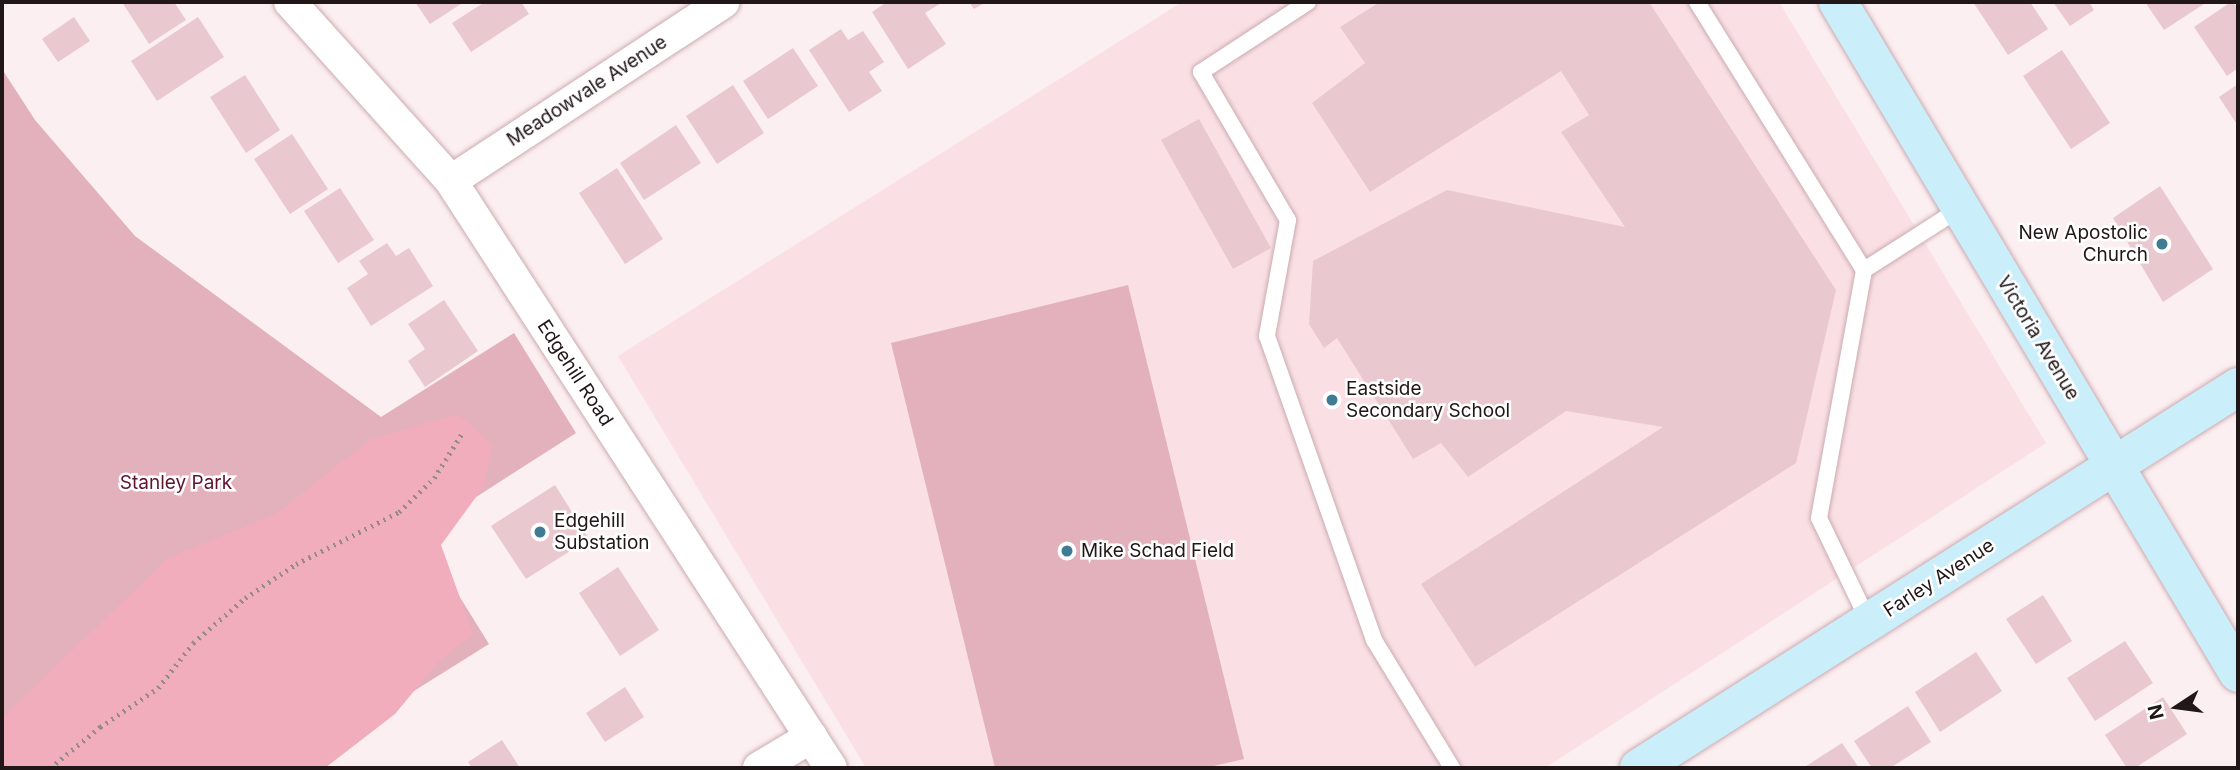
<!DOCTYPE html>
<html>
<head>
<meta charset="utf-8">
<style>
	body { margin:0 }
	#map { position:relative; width:2240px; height:770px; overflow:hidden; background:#fceff1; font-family:Inter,sans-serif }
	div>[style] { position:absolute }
	.built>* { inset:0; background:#fae0e5 }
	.green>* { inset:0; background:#e2b1bb }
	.forest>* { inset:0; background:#f1adbc }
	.building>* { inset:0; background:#e9c8cf }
	.path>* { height:4.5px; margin-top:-2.25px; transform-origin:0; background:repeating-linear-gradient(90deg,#968a8c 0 2px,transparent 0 7px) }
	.roads { filter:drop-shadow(0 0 2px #cbabb1) drop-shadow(0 0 2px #cbabb1) }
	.lane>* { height:16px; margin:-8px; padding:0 8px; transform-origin:8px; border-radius:8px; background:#fff }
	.street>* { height:32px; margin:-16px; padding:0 16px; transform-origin:16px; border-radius:16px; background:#fff }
	.secondary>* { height:38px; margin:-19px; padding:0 19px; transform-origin:19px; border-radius:19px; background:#cbeefb }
	.dots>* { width:19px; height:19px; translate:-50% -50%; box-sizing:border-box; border:4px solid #fff; border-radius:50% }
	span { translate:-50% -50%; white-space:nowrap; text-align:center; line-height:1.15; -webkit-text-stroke:5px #fff; paint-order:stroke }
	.street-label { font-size:19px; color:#211618 }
	.poi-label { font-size:19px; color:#211618 }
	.right { translate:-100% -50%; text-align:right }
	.left { translate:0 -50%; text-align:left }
	.park-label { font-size:19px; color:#60132e }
	.frame { position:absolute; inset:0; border:4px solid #211618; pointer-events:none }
	.north { position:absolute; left:2142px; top:672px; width:70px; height:70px; -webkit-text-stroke:5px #fff; paint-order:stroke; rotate:257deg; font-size:19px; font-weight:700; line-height:28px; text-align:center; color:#211618 }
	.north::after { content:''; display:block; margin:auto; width:24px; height:32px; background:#211618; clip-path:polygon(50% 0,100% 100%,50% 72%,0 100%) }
</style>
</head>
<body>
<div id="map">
	<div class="built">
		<i style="clip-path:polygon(1182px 2px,1779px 2px,2046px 443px,1545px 768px,866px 768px,618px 356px)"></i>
	</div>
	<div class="green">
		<i style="clip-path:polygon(2px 69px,35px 120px,135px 236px,381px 417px,514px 333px,576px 433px,420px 533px,489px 644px,291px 768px,2px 768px)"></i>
		<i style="clip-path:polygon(1128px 285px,1244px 759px,1205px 768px,995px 768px,891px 343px)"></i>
	</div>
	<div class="forest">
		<i style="clip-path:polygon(458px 414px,492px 444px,484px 486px,441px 545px,473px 634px,438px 662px,395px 714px,325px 768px,2px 768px,2px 718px,168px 558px,277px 513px,371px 439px)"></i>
	</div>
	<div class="building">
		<i style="clip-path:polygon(122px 2px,174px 2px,186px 20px,149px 44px)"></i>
		<i style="clip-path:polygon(415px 2px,464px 2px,430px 24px)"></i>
		<i style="clip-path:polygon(485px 2px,521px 2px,529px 14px,471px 52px,452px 23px)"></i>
		<i style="clip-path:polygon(887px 2px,943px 2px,925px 13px,946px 44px,908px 69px,872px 12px)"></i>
		<i style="clip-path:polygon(969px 2px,986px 2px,974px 9px)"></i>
		<i style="clip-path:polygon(1380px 2px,1649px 2px,1836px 290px,1796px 463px,1475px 667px,1421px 584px,1663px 427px,1566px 411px,1468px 477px,1441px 443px,1413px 459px,1337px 338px,1324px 348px,1309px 324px,1313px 261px,1447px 190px,1625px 227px,1561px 132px,1589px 115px,1561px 71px,1370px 192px,1312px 103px,1365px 63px,1340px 27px)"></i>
		<i style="clip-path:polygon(1973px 2px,2030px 2px,2048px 29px,2008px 55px)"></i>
		<i style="clip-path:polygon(2053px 2px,2089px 2px,2094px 10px,2070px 26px)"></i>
		<i style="clip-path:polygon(2145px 2px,2207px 2px,2164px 30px)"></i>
		<i style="clip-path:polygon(2231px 2px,2238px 7px,2238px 68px,2227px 76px,2194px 27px)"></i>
		<i style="clip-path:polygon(74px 17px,90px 41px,58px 62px,42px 39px)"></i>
		<i style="clip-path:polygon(198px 17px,224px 57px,157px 101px,131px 61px)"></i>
		<i style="clip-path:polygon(841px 29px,848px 40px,863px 31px,884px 62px,869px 72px,882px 91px,849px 112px,809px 50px)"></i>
		<i style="clip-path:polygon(793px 48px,818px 86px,768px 119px,743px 81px)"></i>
		<i style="clip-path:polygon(2062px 50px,2110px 123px,2071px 149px,2023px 76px)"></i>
		<i style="clip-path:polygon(245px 75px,280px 130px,246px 153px,210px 97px)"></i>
		<i style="clip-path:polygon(2238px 84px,2238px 126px,2219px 97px)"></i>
		<i style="clip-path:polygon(733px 85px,764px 133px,717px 164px,686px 116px)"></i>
		<i style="clip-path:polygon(1199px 119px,1271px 248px,1233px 269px,1161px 140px)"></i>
		<i style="clip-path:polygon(676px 125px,701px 163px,644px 200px,620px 163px)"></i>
		<i style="clip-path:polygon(292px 134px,328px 189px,290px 214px,254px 159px)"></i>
		<i style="clip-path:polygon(617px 168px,663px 239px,625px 264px,579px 193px)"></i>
		<i style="clip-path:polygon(2160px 186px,2213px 269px,2163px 302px,2113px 218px)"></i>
		<i style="clip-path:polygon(340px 188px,374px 240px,338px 263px,304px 211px)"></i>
		<i style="clip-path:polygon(387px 243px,396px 256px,409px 248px,433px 286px,371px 326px,347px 288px,368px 274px,359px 261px)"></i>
		<i style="clip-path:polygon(444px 300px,478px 351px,425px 387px,408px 361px,425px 349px,408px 324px)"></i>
		<i style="clip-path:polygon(555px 485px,589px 539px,526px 579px,491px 526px)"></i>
		<i style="clip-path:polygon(618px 567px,659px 630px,620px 656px,579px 593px)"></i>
		<i style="clip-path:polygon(2043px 595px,2072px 641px,2036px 664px,2006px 619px)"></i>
		<i style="clip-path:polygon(2125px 641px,2153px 683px,2095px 721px,2067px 678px)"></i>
		<i style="clip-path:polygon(1976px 652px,2002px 691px,1940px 732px,1915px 692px)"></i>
		<i style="clip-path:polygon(625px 687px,644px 717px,605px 742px,586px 713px)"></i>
		<i style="clip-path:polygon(2163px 697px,2187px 734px,2135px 768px,2127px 768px,2105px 735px)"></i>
		<i style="clip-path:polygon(1908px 706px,1931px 742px,1890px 768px,1872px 768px,1854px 741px)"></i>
		<i style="clip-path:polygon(502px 740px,520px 768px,472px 768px,468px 762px)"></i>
		<i style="clip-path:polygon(1842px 743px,1859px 768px,1803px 768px)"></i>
	</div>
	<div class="path">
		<i style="left:50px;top:768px;width:65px;rotate:-39.4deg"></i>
		<i style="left:100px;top:727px;width:70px;rotate:-33.9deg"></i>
		<i style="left:158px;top:688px;width:57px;rotate:-52.1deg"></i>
		<i style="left:193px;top:643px;width:69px;rotate:-40.9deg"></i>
		<i style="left:245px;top:598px;width:61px;rotate:-33.7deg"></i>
		<i style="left:296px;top:564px;width:115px;rotate:-26.8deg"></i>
		<i style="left:399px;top:512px;width:49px;rotate:-44.2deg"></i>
		<i style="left:434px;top:478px;width:51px;rotate:-57.9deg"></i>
	</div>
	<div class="roads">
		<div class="lane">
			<i style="left:1308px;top:2px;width:128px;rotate:146.8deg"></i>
			<i style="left:1201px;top:72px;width:172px;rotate:59.6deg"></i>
			<i style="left:1288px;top:220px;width:118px;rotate:100.3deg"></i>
			<i style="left:1267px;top:336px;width:322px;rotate:70.6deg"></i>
			<i style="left:1374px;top:640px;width:150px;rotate:58.6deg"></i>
			<i style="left:1697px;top:2px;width:316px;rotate:58.1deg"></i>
			<i style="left:1869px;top:622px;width:115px;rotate:-115.7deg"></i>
			<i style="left:1819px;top:518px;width:252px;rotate:-79.7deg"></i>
			<i style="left:1864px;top:270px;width:115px;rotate:-32.6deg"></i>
		</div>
		<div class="street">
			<i style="left:290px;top:2px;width:241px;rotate:48deg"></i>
			<i style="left:451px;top:181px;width:699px;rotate:57.08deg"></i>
			<i style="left:451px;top:181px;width:326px;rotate:-33.3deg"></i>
			<i style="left:759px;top:768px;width:61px;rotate:-30.8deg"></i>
		</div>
		<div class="secondary">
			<i style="left:1838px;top:2px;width:781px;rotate:59.2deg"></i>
			<i style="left:1639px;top:768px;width:710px;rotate:-32.46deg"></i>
		</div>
	</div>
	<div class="dots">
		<i style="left:2162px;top:244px;background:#3f7b93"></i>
		<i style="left:1332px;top:400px;background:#3f7b93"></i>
		<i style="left:540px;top:532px;background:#3f7b93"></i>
		<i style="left:1067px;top:551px;background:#3f7b93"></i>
	</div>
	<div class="street-label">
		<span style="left:587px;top:91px;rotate:-33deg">Meadowvale Avenue</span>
		<span style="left:2038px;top:338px;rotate:59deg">Victoria Avenue</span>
		<span style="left:575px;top:373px;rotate:57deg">Edgehill Road</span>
		<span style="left:1939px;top:578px;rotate:-33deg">Farley Avenue</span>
	</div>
	<div class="poi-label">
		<span class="right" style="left:2148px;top:244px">New Apostolic<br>Church</span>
		<span class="left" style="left:1346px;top:400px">Eastside<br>Secondary School</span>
		<span class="left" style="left:554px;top:532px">Edgehill<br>Substation</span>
		<span class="left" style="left:1081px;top:551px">Mike Schad Field</span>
	</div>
	<div class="park-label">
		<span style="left:176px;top:483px">Stanley Park</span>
	</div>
	<div class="frame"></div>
	<div class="north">N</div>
</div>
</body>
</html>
